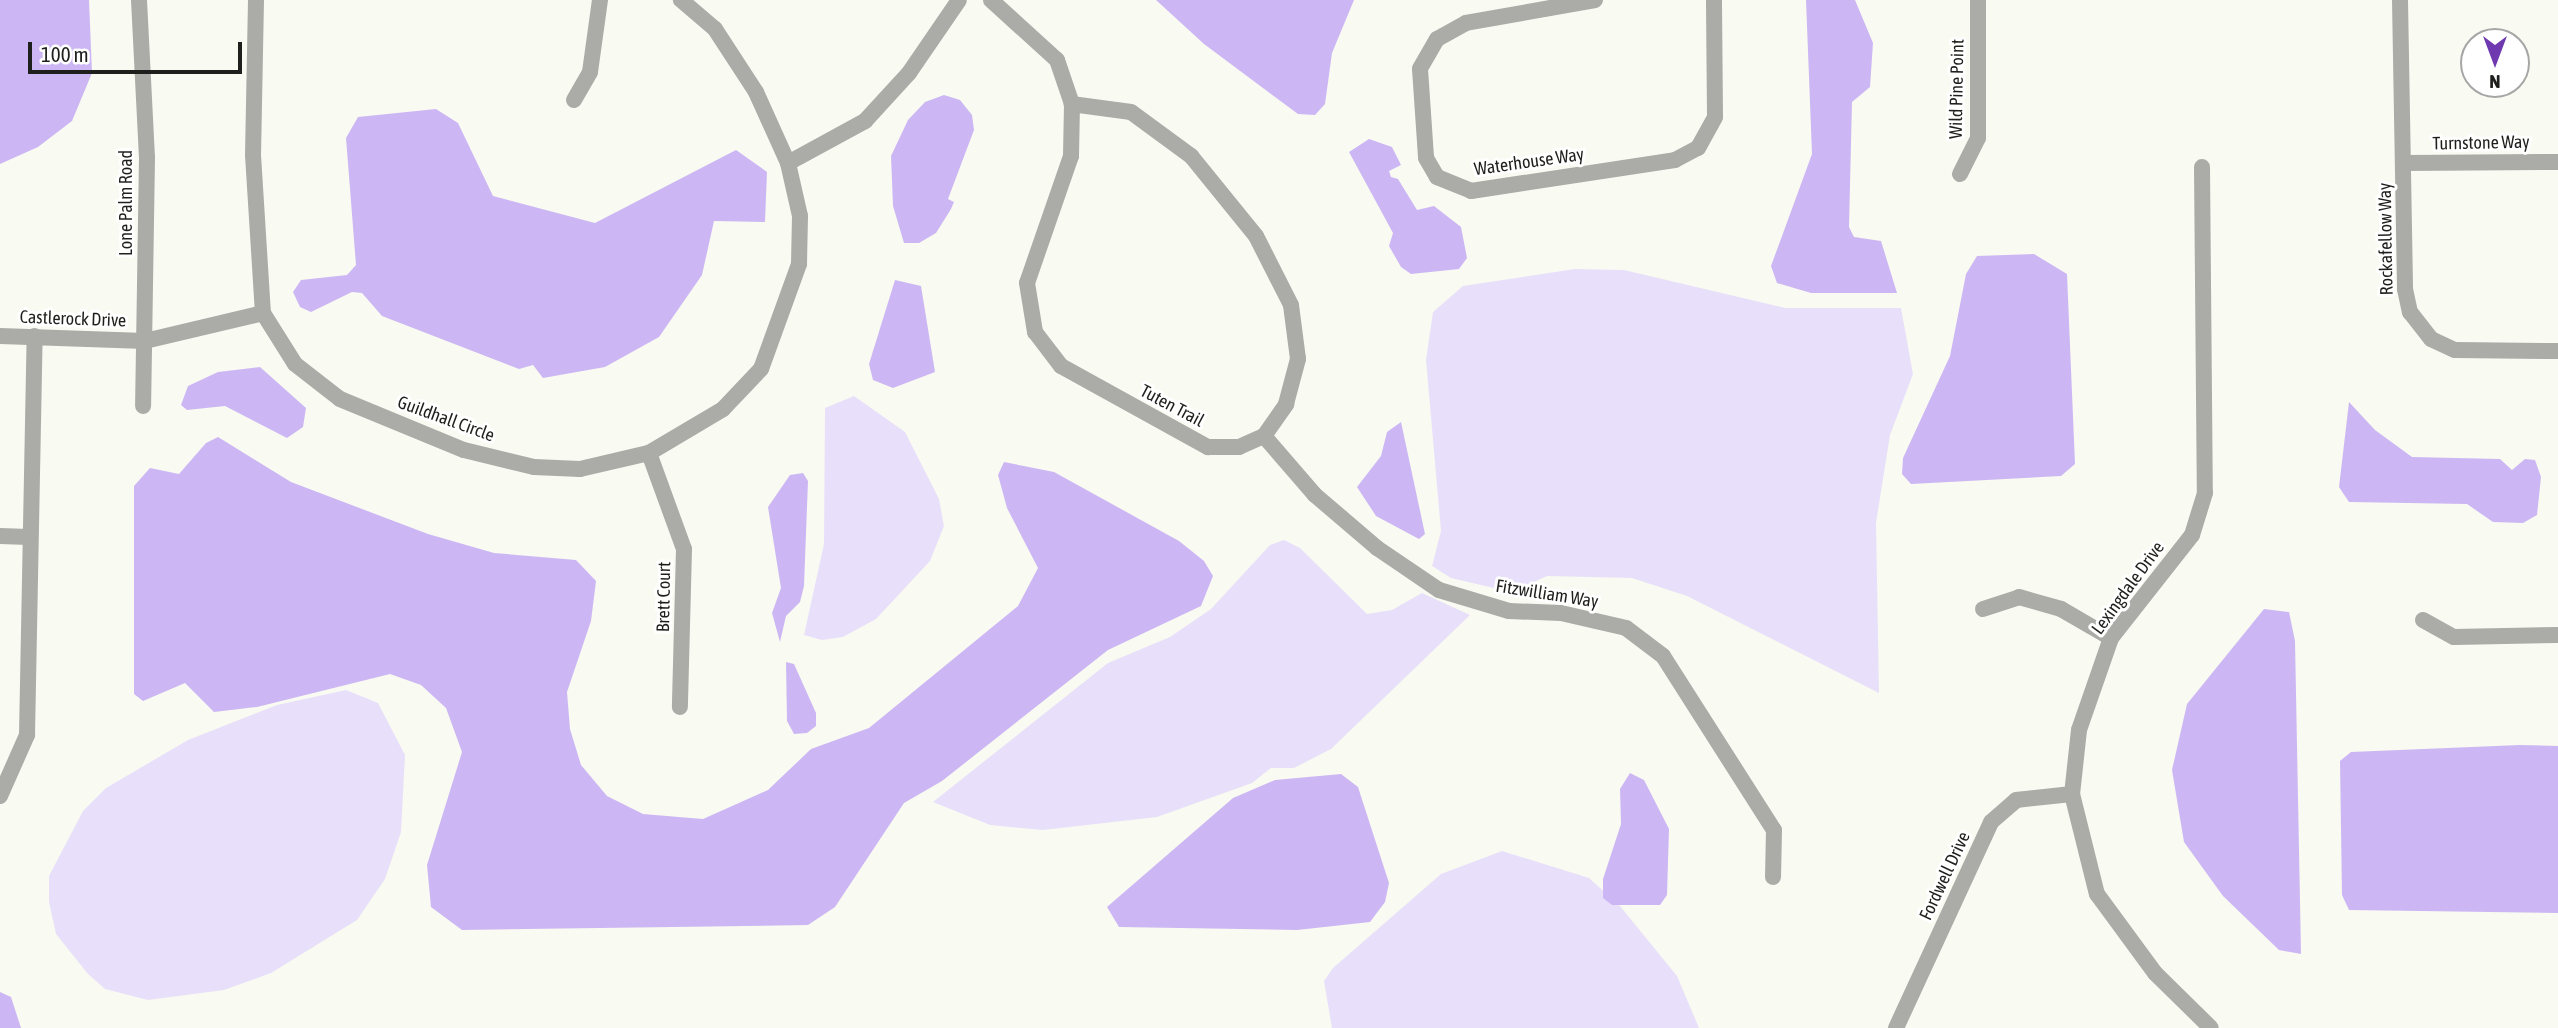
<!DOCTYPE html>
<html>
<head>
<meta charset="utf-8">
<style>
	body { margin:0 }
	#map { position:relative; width:2558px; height:1028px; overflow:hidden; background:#f9faf1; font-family:"Asap Condensed",sans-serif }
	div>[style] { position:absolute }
	.green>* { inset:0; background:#e8e0fa }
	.water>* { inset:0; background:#ccb7f4 }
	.minor>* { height:16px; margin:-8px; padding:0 8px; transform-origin:8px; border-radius:8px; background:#ababa8 }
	span { translate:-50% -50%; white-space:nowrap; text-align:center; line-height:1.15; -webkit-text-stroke:6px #fff; paint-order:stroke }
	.street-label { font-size:18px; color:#1f201d }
	.north { position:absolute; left:2460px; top:28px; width:70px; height:70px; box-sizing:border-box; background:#fff; border:2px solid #a5a6a5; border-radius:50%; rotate:180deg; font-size:19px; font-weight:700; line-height:28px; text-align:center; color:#1f201d }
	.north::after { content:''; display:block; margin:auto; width:24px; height:32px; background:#6f39b0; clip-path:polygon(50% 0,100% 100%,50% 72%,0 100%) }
	.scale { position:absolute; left:28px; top:42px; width:214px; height:32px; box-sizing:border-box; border:4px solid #1f201d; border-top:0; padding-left:9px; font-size:21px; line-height:24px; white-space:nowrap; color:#1f201d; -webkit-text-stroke:5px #fff; paint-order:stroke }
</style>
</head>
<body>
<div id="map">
	<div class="green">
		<i style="clip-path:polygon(1575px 269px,1624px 270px,1785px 308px,1901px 308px,1913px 374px,1890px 435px,1876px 523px,1879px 693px,1687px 596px,1632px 578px,1547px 576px,1511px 592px,1451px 578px,1432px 566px,1441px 531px,1426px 360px,1433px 312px,1463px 286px)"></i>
		<i style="clip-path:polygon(854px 396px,905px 432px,939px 499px,944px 526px,930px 561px,876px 619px,843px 637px,822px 640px,804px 635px,824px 544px,825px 408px)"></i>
		<i style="clip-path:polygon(1284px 540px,1300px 548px,1367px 614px,1392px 610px,1422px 593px,1470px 615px,1331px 749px,1294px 768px,1271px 768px,1252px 783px,1157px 817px,1043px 830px,990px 825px,933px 802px,1108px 663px,1170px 637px,1211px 609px,1270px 545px)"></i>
		<i style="clip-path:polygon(346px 690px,378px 703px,405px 755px,401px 832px,385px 879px,357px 920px,271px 973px,224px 990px,148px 1000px,105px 989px,88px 974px,56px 934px,49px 902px,49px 876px,83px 811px,106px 788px,188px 740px,277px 705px)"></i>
		<i style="clip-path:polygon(1502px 851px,1589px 878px,1620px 906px,1677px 976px,1699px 1028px,1332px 1028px,1324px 981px,1333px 968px,1441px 874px)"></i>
	</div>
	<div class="water">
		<i style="clip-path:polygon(0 0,89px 0,92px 73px,72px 121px,38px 147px,0 164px)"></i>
		<i style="clip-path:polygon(1156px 0,1354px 0,1332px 53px,1325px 104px,1315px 115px,1298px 114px,1204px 44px)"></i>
		<i style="clip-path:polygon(1806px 0,1855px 0,1873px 43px,1870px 87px,1852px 102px,1849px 227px,1854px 237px,1881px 241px,1897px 293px,1811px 293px,1777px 283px,1771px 266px,1812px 154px)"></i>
		<i style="clip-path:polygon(944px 95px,960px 100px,972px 115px,974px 130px,948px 199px,954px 202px,951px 209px,936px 233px,919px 243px,904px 243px,893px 206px,891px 156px,908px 120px,925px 102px)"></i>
		<i style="clip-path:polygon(436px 109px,458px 123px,493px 196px,595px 223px,736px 150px,767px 172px,765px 222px,714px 221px,702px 275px,659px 337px,605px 367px,543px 378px,533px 365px,519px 369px,382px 316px,362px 293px,352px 292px,311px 312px,300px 307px,293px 292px,301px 280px,347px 275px,356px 265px,346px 138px,358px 117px)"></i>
		<i style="clip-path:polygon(1369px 139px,1392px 147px,1401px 165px,1389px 171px,1391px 177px,1398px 179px,1417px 210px,1434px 206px,1461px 227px,1467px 258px,1459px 269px,1411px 274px,1401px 267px,1389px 246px,1393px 233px,1349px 152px)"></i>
		<i style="clip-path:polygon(2034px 254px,2067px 274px,2075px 464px,2061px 476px,1911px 484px,1902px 474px,1903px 458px,1950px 356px,1966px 274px,1977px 256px)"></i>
		<i style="clip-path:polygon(895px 280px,921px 286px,935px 372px,893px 388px,873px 380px,869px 364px)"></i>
		<i style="clip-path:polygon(260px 367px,306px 408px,303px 427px,287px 438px,225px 406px,187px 410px,181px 405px,188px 386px,218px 372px)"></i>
		<i style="clip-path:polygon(2349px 402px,2375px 430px,2412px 457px,2500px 459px,2512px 470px,2525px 459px,2535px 460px,2541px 477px,2537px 515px,2523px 523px,2493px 522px,2467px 504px,2349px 502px,2339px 487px)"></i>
		<i style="clip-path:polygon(1401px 422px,1425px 534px,1419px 539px,1376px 516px,1357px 487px,1381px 456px,1387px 432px)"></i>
		<i style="clip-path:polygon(218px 437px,291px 482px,428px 534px,494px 553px,576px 560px,596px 581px,591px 621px,567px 692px,570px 729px,581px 765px,607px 796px,643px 814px,703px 819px,768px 790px,811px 749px,869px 728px,1018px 606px,1038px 568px,1007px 508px,998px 475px,1004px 462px,1054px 472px,1179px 541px,1204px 561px,1213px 576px,1201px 606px,1108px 650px,942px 781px,904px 803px,835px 907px,808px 925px,462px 930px,431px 907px,427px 865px,462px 752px,446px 708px,421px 685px,390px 674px,257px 707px,214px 712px,185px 683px,143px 701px,134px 694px,134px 486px,150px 468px,179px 474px,206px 443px)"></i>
		<i style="clip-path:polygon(803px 473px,808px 481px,804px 586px,800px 602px,786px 616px,780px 642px,772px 613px,781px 588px,768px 507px,790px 475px)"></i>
		<i style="clip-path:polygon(2264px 609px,2289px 612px,2295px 641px,2301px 954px,2279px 950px,2223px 896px,2184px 842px,2172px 770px,2187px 704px)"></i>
		<i style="clip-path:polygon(786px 662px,794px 664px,816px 713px,816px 726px,807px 733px,794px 734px,787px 721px)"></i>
		<i style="clip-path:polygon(2520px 745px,2558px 746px,2558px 913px,2349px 910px,2342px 895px,2340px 761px,2351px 752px)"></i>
		<i style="clip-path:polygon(1630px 773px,1644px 780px,1669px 829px,1667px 895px,1660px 905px,1612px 905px,1603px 898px,1603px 879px,1621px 824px,1620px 789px)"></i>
		<i style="clip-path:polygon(1341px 774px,1358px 787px,1389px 883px,1385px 902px,1370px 922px,1297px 930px,1119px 927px,1107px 907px,1233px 798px,1275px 780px)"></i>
		<i style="clip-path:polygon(0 992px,11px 997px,21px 1028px,0 1028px)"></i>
	</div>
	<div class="minor">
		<i style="left:139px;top:0;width:157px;rotate:87.1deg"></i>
		<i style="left:147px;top:157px;width:249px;rotate:90.9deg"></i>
		<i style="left:256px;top:0;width:155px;rotate:91.1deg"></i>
		<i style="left:253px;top:155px;width:158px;rotate:86.4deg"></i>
		<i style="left:263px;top:313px;width:60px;rotate:57.9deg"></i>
		<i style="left:295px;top:364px;width:57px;rotate:37.9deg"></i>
		<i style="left:340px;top:399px;width:134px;rotate:22.4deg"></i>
		<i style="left:464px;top:450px;width:72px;rotate:13.7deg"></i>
		<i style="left:534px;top:467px;width:46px;rotate:2.5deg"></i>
		<i style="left:580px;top:469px;width:71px;rotate:-13.1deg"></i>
		<i style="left:649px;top:453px;width:86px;rotate:-30.7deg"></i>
		<i style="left:723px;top:409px;width:55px;rotate:-46.5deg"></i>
		<i style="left:761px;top:369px;width:112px;rotate:-70.1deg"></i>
		<i style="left:799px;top:264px;width:48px;rotate:-88.8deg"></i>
		<i style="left:800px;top:216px;width:54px;rotate:-102.8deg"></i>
		<i style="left:788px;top:163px;width:78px;rotate:-114.3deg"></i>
		<i style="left:756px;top:92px;width:75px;rotate:-123.1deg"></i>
		<i style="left:715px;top:29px;width:45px;rotate:-139.5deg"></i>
		<i style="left:991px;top:0;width:89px;rotate:42.3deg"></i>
		<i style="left:1057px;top:60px;width:46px;rotate:71.2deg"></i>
		<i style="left:1072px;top:104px;width:52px;rotate:91.1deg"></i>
		<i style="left:1071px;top:156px;width:134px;rotate:109.1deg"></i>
		<i style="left:1027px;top:283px;width:50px;rotate:80.7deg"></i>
		<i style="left:1035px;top:332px;width:43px;rotate:52.6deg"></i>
		<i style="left:1061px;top:366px;width:168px;rotate:28.9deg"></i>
		<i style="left:1208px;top:447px;width:31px"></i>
		<i style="left:1239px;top:447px;width:27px;rotate:-24deg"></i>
		<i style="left:1264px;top:436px;width:39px;rotate:-55deg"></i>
		<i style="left:1286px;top:404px;width:47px;rotate:-75.1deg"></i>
		<i style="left:1298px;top:359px;width:54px;rotate:-97.4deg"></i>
		<i style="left:1291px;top:305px;width:77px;rotate:-116.9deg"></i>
		<i style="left:1256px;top:236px;width:103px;rotate:-129.1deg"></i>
		<i style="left:1191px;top:156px;width:74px;rotate:-143.7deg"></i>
		<i style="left:1131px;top:112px;width:60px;rotate:-172.3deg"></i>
		<i style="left:1595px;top:0;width:131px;rotate:169.9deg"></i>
		<i style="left:1466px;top:23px;width:33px;rotate:151deg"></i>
		<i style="left:1437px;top:39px;width:34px;rotate:120deg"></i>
		<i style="left:1420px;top:69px;width:89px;rotate:86.1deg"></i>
		<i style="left:1426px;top:158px;width:22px;rotate:60deg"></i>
		<i style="left:1437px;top:177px;width:37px;rotate:22deg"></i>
		<i style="left:1471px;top:191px;width:206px;rotate:-8.6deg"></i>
		<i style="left:1675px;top:160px;width:26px;rotate:-28deg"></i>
		<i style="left:1698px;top:148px;width:35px;rotate:-61deg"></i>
		<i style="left:1715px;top:117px;width:117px;rotate:-90.5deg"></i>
		<i style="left:2400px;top:0;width:289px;rotate:89deg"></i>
		<i style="left:2405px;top:289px;width:24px;rotate:78deg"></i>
		<i style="left:2410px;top:312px;width:34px;rotate:52deg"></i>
		<i style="left:2431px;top:339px;width:26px;rotate:25deg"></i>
		<i style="left:2455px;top:350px;width:103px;rotate:0.6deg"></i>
		<i style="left:574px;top:100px;width:32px;rotate:-60deg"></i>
		<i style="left:590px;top:72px;width:73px;rotate:-82.1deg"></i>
		<i style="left:788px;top:163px;width:88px;rotate:-28.6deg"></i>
		<i style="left:865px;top:121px;width:65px;rotate:-47.5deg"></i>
		<i style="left:909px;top:73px;width:88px;rotate:-55.6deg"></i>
		<i style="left:2404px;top:163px;width:154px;rotate:-0.4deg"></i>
		<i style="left:2202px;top:167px;width:326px;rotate:89.5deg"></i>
		<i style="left:2205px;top:493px;width:44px;rotate:107.2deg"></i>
		<i style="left:2192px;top:535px;width:131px;rotate:128.2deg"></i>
		<i style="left:2111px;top:638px;width:97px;rotate:109.2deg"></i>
		<i style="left:2079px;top:730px;width:64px;rotate:96.2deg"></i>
		<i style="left:2072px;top:794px;width:103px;rotate:76deg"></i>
		<i style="left:2097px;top:894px;width:98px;rotate:53.7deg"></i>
		<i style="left:2155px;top:973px;width:78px;rotate:44.5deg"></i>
		<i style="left:1960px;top:174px;width:40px;rotate:-63.4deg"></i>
		<i style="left:1978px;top:138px;width:138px;rotate:-90deg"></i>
		<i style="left:0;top:336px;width:145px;rotate:2deg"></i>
		<i style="left:145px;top:341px;width:121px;rotate:-13.3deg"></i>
		<i style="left:1264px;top:436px;width:78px;rotate:49.2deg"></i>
		<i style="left:1315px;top:495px;width:82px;rotate:40.5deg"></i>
		<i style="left:1377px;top:548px;width:75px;rotate:34.1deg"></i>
		<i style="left:1439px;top:590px;width:73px;rotate:16.7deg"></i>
		<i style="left:1509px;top:611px;width:52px;rotate:2.2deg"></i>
		<i style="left:1561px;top:613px;width:67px;rotate:13deg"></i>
		<i style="left:1626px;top:628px;width:46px;rotate:37.1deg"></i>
		<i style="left:1663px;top:656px;width:206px;rotate:57.5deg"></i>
		<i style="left:1774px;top:830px;width:47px;rotate:91.2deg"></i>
		<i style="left:649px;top:453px;width:102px;rotate:70deg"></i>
		<i style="left:684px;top:549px;width:158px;rotate:91.5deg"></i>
		<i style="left:0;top:536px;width:29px;rotate:2deg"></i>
		<i style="left:1983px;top:609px;width:38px;rotate:-18deg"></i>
		<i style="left:2019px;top:597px;width:44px;rotate:15.9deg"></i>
		<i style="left:2061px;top:609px;width:58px;rotate:30.1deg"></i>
		<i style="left:2423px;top:620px;width:35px;rotate:29deg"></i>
		<i style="left:2454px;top:637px;width:104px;rotate:-1.1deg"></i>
		<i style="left:0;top:796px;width:67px;rotate:-66.1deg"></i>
		<i style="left:27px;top:735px;width:399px;rotate:-88.9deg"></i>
		<i style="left:1896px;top:1028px;width:227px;rotate:-65.2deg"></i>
		<i style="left:1991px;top:822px;width:33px;rotate:-41deg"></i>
		<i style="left:2016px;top:800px;width:56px;rotate:-6.1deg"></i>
	</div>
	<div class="street-label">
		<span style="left:1957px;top:89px;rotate:-89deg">Wild Pine Point</span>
		<span style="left:2481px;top:143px;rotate:-1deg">Turnstone Way</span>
		<span style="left:1529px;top:162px;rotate:-8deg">Waterhouse Way</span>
		<span style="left:126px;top:203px;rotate:-90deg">Lone Palm Road</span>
		<span style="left:2386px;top:239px;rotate:-91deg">Rockafellow Way</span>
		<span style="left:73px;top:319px;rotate:2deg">Castlerock Drive</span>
		<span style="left:1172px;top:406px;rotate:28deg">Tuten Trail</span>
		<span style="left:446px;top:419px;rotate:20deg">Guildhall Circle</span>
		<span style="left:2128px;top:588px;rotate:-54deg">Lexingdale Drive</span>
		<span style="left:1547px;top:594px;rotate:9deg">Fitzwilliam Way</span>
		<span style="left:664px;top:597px;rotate:-89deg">Brett Court</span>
		<span style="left:1945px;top:876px;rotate:-65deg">Fordwell Drive</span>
	</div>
	<div class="north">N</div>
	<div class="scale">100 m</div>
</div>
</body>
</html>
